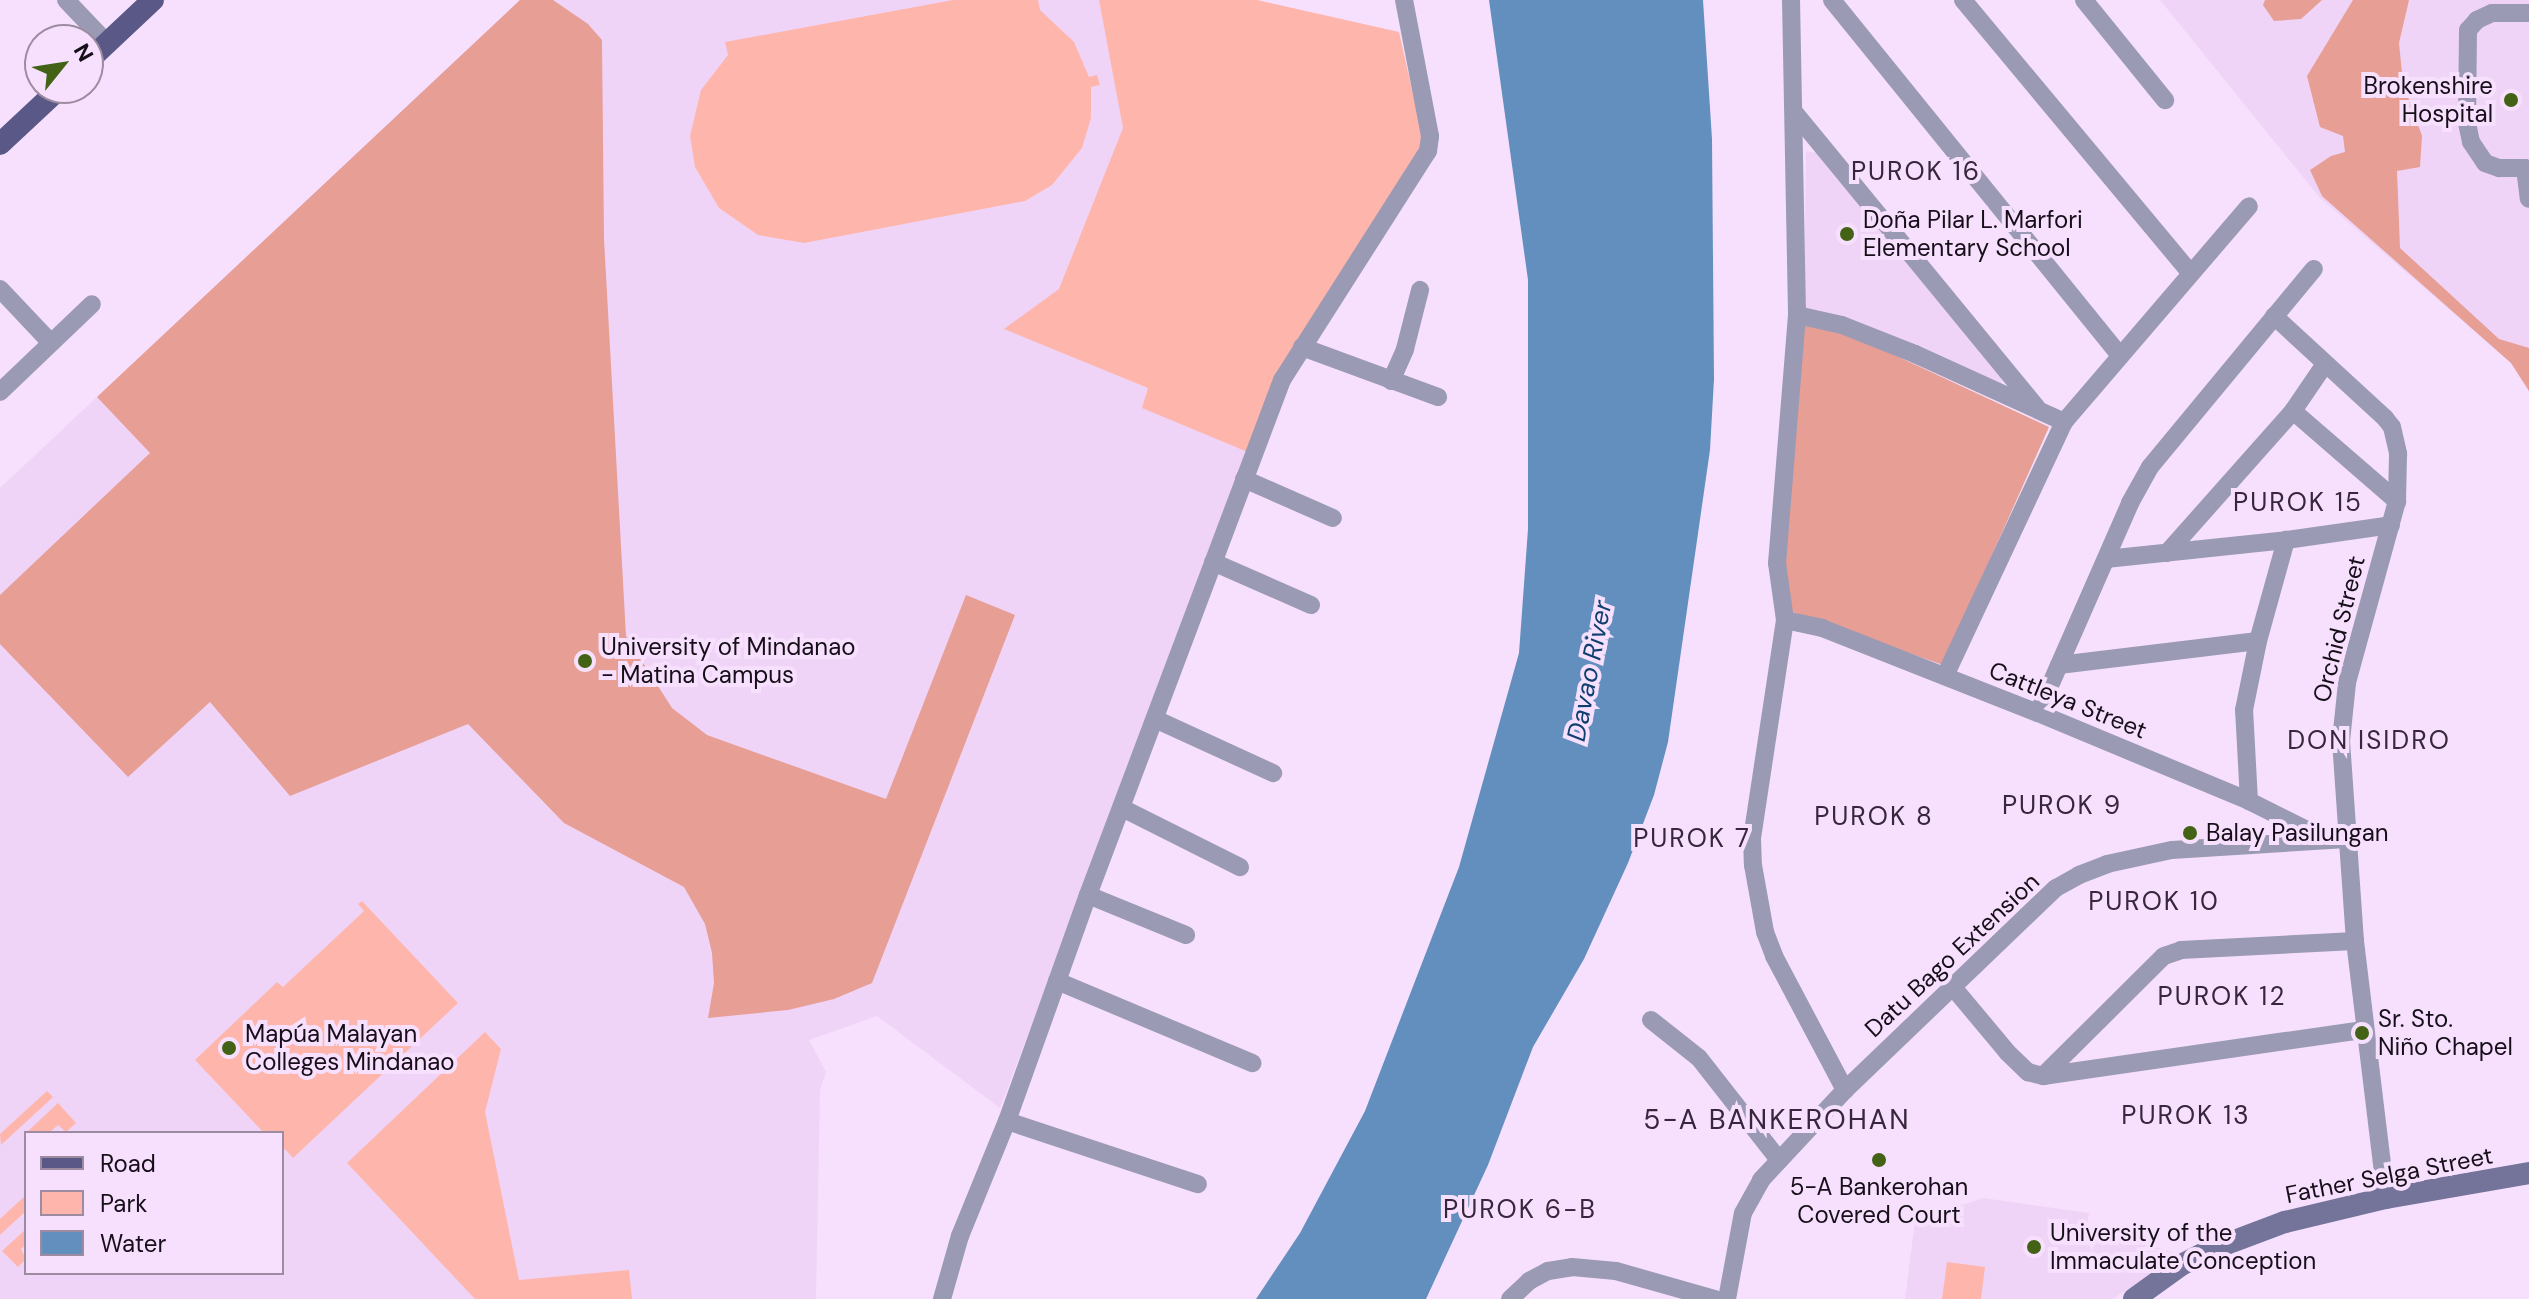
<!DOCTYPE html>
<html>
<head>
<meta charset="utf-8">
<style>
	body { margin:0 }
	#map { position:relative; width:2529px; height:1299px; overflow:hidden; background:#f7e0fd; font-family:"DM Sans",sans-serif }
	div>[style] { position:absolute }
	.built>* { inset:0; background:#f0d4f7 }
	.green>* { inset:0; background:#feb6ac }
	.forest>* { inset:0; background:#e69e95 }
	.water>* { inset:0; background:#638fbe }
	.minor>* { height:18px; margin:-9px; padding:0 9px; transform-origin:9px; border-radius:9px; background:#9a9ab5 }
	.secondary>* { height:22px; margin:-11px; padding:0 11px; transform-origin:11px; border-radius:11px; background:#74739a }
	.primary>* { height:22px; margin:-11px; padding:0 11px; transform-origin:11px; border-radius:11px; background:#5a5886 }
	.dots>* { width:22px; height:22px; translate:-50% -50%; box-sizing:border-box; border:4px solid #f7e0fd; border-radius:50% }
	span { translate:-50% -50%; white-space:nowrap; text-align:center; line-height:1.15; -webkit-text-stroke:8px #f7e0fd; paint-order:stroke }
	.poi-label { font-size:24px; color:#160e18 }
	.right { translate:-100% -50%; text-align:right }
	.left { translate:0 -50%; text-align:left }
	.street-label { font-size:24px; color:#160e18 }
	.neighbourhood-label { font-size:26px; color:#37263c; letter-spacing:2px }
	.water-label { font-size:26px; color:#0f3f6d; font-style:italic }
	.quarter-label { font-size:28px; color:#37263c; letter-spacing:2px }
	.legend { position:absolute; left:24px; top:1131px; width:260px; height:144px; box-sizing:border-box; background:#f7e0fd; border:2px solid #9d8ca1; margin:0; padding:10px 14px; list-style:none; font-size:24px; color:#160e18 }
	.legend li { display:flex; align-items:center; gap:16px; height:40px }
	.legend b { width:40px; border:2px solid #9d8ca1 }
	.north { position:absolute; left:24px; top:24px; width:80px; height:80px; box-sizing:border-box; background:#f7e0fd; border:2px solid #9d8ca1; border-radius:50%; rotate:60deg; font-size:22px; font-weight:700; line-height:32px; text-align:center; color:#160e18 }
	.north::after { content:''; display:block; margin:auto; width:28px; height:36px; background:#436216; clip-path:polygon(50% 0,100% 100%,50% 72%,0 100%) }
</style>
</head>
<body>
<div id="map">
	<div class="built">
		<i style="clip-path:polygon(evenodd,520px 0,1257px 0,1399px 32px,1250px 453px,1000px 1108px,877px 1016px,809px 1040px,826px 1072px,820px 1090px,816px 1299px,0 1299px,0 488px,520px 0,26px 1133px,282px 1133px,282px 1273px,26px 1273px,26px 1133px)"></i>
		<i style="clip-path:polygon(2160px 0,2529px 0,2529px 391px,2511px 363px,2320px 198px)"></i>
		<i style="clip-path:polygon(1806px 151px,1825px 154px,2002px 376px,2001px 392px,1804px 314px)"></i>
		<i style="clip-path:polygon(1983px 1198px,2089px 1213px,2087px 1227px,2176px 1253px,2175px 1258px,2113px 1299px,1905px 1299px,1915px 1221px)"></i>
	</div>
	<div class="green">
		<i style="clip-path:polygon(953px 0,1038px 0,1040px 10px,1074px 42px,1089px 77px,1097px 75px,1100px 85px,1091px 87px,1091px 118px,1082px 148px,1052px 185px,1025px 201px,804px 243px,758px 235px,719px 208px,695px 167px,690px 136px,701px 90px,728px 55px,725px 42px)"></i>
		<i style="clip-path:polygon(1099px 0,1257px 0,1399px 32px,1424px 143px,1250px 453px,1142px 408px,1148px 388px,1004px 329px,1059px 289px,1123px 128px)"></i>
		<i style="clip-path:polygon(362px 901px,458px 1003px,293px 1158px,282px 1146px,282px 1133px,264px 1133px,195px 1060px,277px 982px,283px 987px,364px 911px,358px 904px)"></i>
		<i style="clip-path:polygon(485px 1032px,501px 1049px,485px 1112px,519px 1280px,629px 1270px,632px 1299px,475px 1299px,347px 1163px)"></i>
		<i style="clip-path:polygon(47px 1091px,53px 1097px,1px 1145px,0 1134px)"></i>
		<i style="clip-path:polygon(58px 1103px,76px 1123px,66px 1132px,58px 1125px,49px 1133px,26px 1133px)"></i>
		<i style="clip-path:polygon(26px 1195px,26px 1211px,0 1235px,0 1219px)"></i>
		<i style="clip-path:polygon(26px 1229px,26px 1244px,21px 1249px,26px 1259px,18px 1267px,2px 1251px)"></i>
		<i style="clip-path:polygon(1947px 1262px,1985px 1267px,1981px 1299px,1942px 1299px)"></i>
	</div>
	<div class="forest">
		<i style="clip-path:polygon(520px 0,553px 0,588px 24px,602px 40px,604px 239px,626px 636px,672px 708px,707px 735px,886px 799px,966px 595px,1015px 615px,872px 983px,834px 999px,788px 1010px,708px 1018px,714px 983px,712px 953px,705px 924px,684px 887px,564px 823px,468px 724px,290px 796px,210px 702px,128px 777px,0 644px,0 595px,150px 453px,97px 397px)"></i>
		<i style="clip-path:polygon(2265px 0,2322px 0,2301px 19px,2274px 21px,2263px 5px)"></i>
		<i style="clip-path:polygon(2353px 0,2409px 0,2399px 43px,2403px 83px,2422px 136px,2420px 167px,2397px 171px,2400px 248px,2499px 339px,2529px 348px,2529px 391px,2511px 363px,2322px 196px,2310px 170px,2331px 156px,2345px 152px,2343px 136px,2320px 127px,2307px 76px)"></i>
		<i style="clip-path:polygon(1802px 324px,1843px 331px,2049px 427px,1943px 665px,1792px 612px,1784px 569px)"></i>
	</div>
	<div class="water">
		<i style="clip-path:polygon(1489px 0,1703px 0,1712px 139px,1714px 379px,1710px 450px,1668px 742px,1654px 795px,1628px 863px,1584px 959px,1533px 1047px,1488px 1165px,1426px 1299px,1256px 1299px,1300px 1233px,1365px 1111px,1459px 867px,1519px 653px,1528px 529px,1528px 280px)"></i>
	</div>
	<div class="minor">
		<i style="left:66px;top:0;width:59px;rotate:46.4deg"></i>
		<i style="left:1791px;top:0;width:315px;rotate:88.9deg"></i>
		<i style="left:1797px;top:315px;width:249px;rotate:94.6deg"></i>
		<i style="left:1777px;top:563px;width:58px;rotate:82deg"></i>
		<i style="left:1785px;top:620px;width:221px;rotate:98.6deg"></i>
		<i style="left:1752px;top:839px;width:26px;rotate:88deg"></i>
		<i style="left:1753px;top:865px;width:68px;rotate:79.8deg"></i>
		<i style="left:1765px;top:932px;width:26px;rotate:69deg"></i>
		<i style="left:1774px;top:956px;width:152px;rotate:62.1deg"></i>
		<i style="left:1832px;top:0;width:457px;rotate:51deg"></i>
		<i style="left:1963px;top:0;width:354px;rotate:50.2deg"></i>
		<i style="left:2084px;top:0;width:129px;rotate:51deg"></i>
		<i style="left:2529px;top:13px;width:37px;rotate:180deg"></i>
		<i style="left:2492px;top:13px;width:17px;rotate:155deg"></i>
		<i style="left:2477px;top:20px;width:13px;rotate:132deg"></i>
		<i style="left:2468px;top:30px;width:93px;rotate:90.6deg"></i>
		<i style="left:2467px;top:123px;width:19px;rotate:78deg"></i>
		<i style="left:2471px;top:142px;width:25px;rotate:56deg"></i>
		<i style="left:2485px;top:163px;width:15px;rotate:20deg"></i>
		<i style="left:2499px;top:168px;width:26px"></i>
		<i style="left:2525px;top:168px;width:31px;rotate:83deg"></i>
		<i style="left:1794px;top:112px;width:383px;rotate:50.6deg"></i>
		<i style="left:0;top:289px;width:74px;rotate:46.6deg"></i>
		<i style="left:1797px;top:315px;width:46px;rotate:12.5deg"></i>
		<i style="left:1842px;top:325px;width:79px;rotate:21.7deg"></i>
		<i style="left:1915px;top:354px;width:164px;rotate:24.5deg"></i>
		<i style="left:2274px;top:316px;width:151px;rotate:42.6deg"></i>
		<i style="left:2385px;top:418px;width:11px;rotate:52deg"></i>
		<i style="left:2392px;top:427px;width:28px;rotate:77deg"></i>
		<i style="left:2398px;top:454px;width:47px;rotate:91.2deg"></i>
		<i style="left:2397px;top:501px;width:189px;rotate:105.4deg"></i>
		<i style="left:2347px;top:683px;width:58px;rotate:95.9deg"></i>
		<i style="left:2341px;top:741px;width:200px;rotate:86deg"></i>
		<i style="left:2355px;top:941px;width:259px;rotate:83.1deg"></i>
		<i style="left:1302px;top:347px;width:145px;rotate:20.2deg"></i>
		<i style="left:1391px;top:381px;width:35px;rotate:-66deg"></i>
		<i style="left:1405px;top:349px;width:61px;rotate:-75.7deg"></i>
		<i style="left:0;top:392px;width:127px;rotate:-43.7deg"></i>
		<i style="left:2293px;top:411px;width:138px;rotate:40.9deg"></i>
		<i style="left:1244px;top:479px;width:97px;rotate:23.7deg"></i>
		<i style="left:2167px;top:553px;width:190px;rotate:-48.4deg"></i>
		<i style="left:2293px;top:411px;width:57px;rotate:-55.8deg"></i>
		<i style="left:2106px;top:559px;width:181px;rotate:-6deg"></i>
		<i style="left:2286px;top:540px;width:106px;rotate:-8.1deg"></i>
		<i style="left:1213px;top:562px;width:107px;rotate:23.7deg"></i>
		<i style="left:1785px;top:620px;width:38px;rotate:12deg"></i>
		<i style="left:1822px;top:628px;width:232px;rotate:21.5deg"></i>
		<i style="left:2038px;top:713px;width:229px;rotate:22.6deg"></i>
		<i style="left:2249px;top:801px;width:83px;rotate:26.6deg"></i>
		<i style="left:2059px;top:665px;width:200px;rotate:-6.9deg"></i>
		<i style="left:1945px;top:676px;width:280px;rotate:-64.9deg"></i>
		<i style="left:2064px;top:422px;width:284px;rotate:-49.4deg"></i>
		<i style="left:2038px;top:713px;width:229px;rotate:-66.3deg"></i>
		<i style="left:2130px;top:503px;width:41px;rotate:-60.9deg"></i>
		<i style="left:2150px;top:467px;width:257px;rotate:-50.4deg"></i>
		<i style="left:1155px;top:719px;width:130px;rotate:24.6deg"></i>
		<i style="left:2249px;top:801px;width:91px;rotate:-93.1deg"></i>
		<i style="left:2244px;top:710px;width:70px;rotate:-78.5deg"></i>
		<i style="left:2258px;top:641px;width:105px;rotate:-74.5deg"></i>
		<i style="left:1122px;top:808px;width:132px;rotate:26.6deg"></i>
		<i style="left:1088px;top:895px;width:106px;rotate:22.2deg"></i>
		<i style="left:1057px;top:981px;width:212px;rotate:22.8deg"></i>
		<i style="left:1952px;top:986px;width:87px;rotate:50.1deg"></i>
		<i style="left:2008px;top:1053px;width:28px;rotate:44deg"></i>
		<i style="left:2028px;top:1072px;width:16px;rotate:15deg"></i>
		<i style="left:2043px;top:1076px;width:324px;rotate:-8.2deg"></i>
		<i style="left:1651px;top:1020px;width:61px;rotate:38.4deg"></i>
		<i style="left:1699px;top:1058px;width:130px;rotate:51.9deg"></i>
		<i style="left:2043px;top:1076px;width:170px;rotate:-44.8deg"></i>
		<i style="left:2164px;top:956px;width:18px;rotate:-19deg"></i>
		<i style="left:2181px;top:950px;width:174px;rotate:-3deg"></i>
		<i style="left:1007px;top:1121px;width:201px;rotate:18.3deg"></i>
		<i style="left:942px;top:1299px;width:66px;rotate:-74.1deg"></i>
		<i style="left:960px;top:1236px;width:124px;rotate:-67.8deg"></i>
		<i style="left:1007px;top:1121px;width:240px;rotate:-70.3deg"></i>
		<i style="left:1088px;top:895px;width:550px;rotate:-69.36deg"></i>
		<i style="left:1282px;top:380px;width:272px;rotate:-57.5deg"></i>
		<i style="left:1428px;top:151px;width:15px;rotate:-82deg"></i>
		<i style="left:1430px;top:136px;width:138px;rotate:-100.8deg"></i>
		<i style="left:1510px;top:1299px;width:26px;rotate:-43deg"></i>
		<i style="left:1529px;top:1281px;width:21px;rotate:-28deg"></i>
		<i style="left:1548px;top:1271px;width:24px;rotate:-9deg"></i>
		<i style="left:1572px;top:1267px;width:44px;rotate:5.2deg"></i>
		<i style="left:1616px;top:1271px;width:103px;rotate:15.8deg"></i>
		<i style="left:1727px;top:1299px;width:87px;rotate:-79.5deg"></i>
		<i style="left:1743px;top:1213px;width:38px;rotate:-61deg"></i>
		<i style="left:1761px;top:1180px;width:123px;rotate:-47deg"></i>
		<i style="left:1845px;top:1090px;width:292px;rotate:-43.8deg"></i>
		<i style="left:2056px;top:888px;width:26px;rotate:-29deg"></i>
		<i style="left:2079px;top:875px;width:30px;rotate:-21deg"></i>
		<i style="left:2107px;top:864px;width:66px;rotate:-12.2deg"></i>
		<i style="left:2172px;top:850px;width:175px;rotate:-3.6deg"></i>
	</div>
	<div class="secondary">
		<i style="left:2134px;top:1299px;width:58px;rotate:-35.9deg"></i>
		<i style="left:2181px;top:1265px;width:36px;rotate:-27deg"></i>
		<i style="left:2213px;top:1249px;width:77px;rotate:-20.6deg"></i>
		<i style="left:2285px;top:1222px;width:104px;rotate:-13.4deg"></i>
		<i style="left:2386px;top:1198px;width:145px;rotate:-9.9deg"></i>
	</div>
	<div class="primary">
		<i style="left:88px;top:61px;width:89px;rotate:-43.2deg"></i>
		<i style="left:0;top:144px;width:82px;rotate:-43deg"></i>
	</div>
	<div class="dots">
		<i style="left:2511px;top:100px;background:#436216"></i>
		<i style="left:1847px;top:234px;background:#436216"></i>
		<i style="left:585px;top:661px;background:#436216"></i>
		<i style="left:2190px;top:833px;background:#436216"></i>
		<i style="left:2362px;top:1033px;background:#436216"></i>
		<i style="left:229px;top:1048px;background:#436216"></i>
		<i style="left:1879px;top:1160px;background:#436216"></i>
		<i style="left:2034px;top:1247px;background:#436216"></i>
	</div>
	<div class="poi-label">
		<span class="right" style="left:2493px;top:100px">Brokenshire<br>Hospital</span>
		<span class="left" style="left:1863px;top:234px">Doña Pilar L. Marfori<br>Elementary School</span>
		<span class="left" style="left:601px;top:661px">University of Mindanao<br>- Matina Campus</span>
		<span class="left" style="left:2206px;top:833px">Balay Pasilungan</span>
		<span class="left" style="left:2378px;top:1033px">Sr. Sto.<br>Niño Chapel</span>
		<span class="left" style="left:245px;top:1048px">Mapúa Malayan<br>Colleges Mindanao</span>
		<span style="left:1879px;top:1201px">5-A Bankerohan<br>Covered Court</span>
		<span class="left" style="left:2050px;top:1247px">University of the<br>Immaculate Conception</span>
	</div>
	<div class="street-label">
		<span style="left:2339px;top:629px;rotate:-76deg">Orchid Street</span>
		<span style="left:2068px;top:700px;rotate:22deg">Cattleya Street</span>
		<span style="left:1952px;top:955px;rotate:-43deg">Datu Bago Extension</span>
		<span style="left:2389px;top:1175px;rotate:-11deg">Father Selga Street</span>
	</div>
	<div class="neighbourhood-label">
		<span style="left:1916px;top:172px">PUROK 16</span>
		<span style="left:2298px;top:503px">PUROK 15</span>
		<span style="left:2369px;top:741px">DON ISIDRO</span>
		<span style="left:2062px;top:806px">PUROK 9</span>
		<span style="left:1874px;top:817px">PUROK 8</span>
		<span style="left:1692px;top:839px">PUROK 7</span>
		<span style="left:2154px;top:902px">PUROK 10</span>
		<span style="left:2222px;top:997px">PUROK 12</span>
		<span style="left:2186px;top:1116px">PUROK 13</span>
		<span style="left:1520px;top:1210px">PUROK 6-B</span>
	</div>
	<div class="water-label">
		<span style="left:1590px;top:671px;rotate:-79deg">Davao River</span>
	</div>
	<div class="quarter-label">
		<span style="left:1777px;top:1120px">5-A BANKEROHAN</span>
	</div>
	<ul class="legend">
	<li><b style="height:10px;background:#5a5886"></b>Road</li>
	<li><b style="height:22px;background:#feb6ac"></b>Park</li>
	<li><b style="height:22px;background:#638fbe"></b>Water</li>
	</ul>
	<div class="north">N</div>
</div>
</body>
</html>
